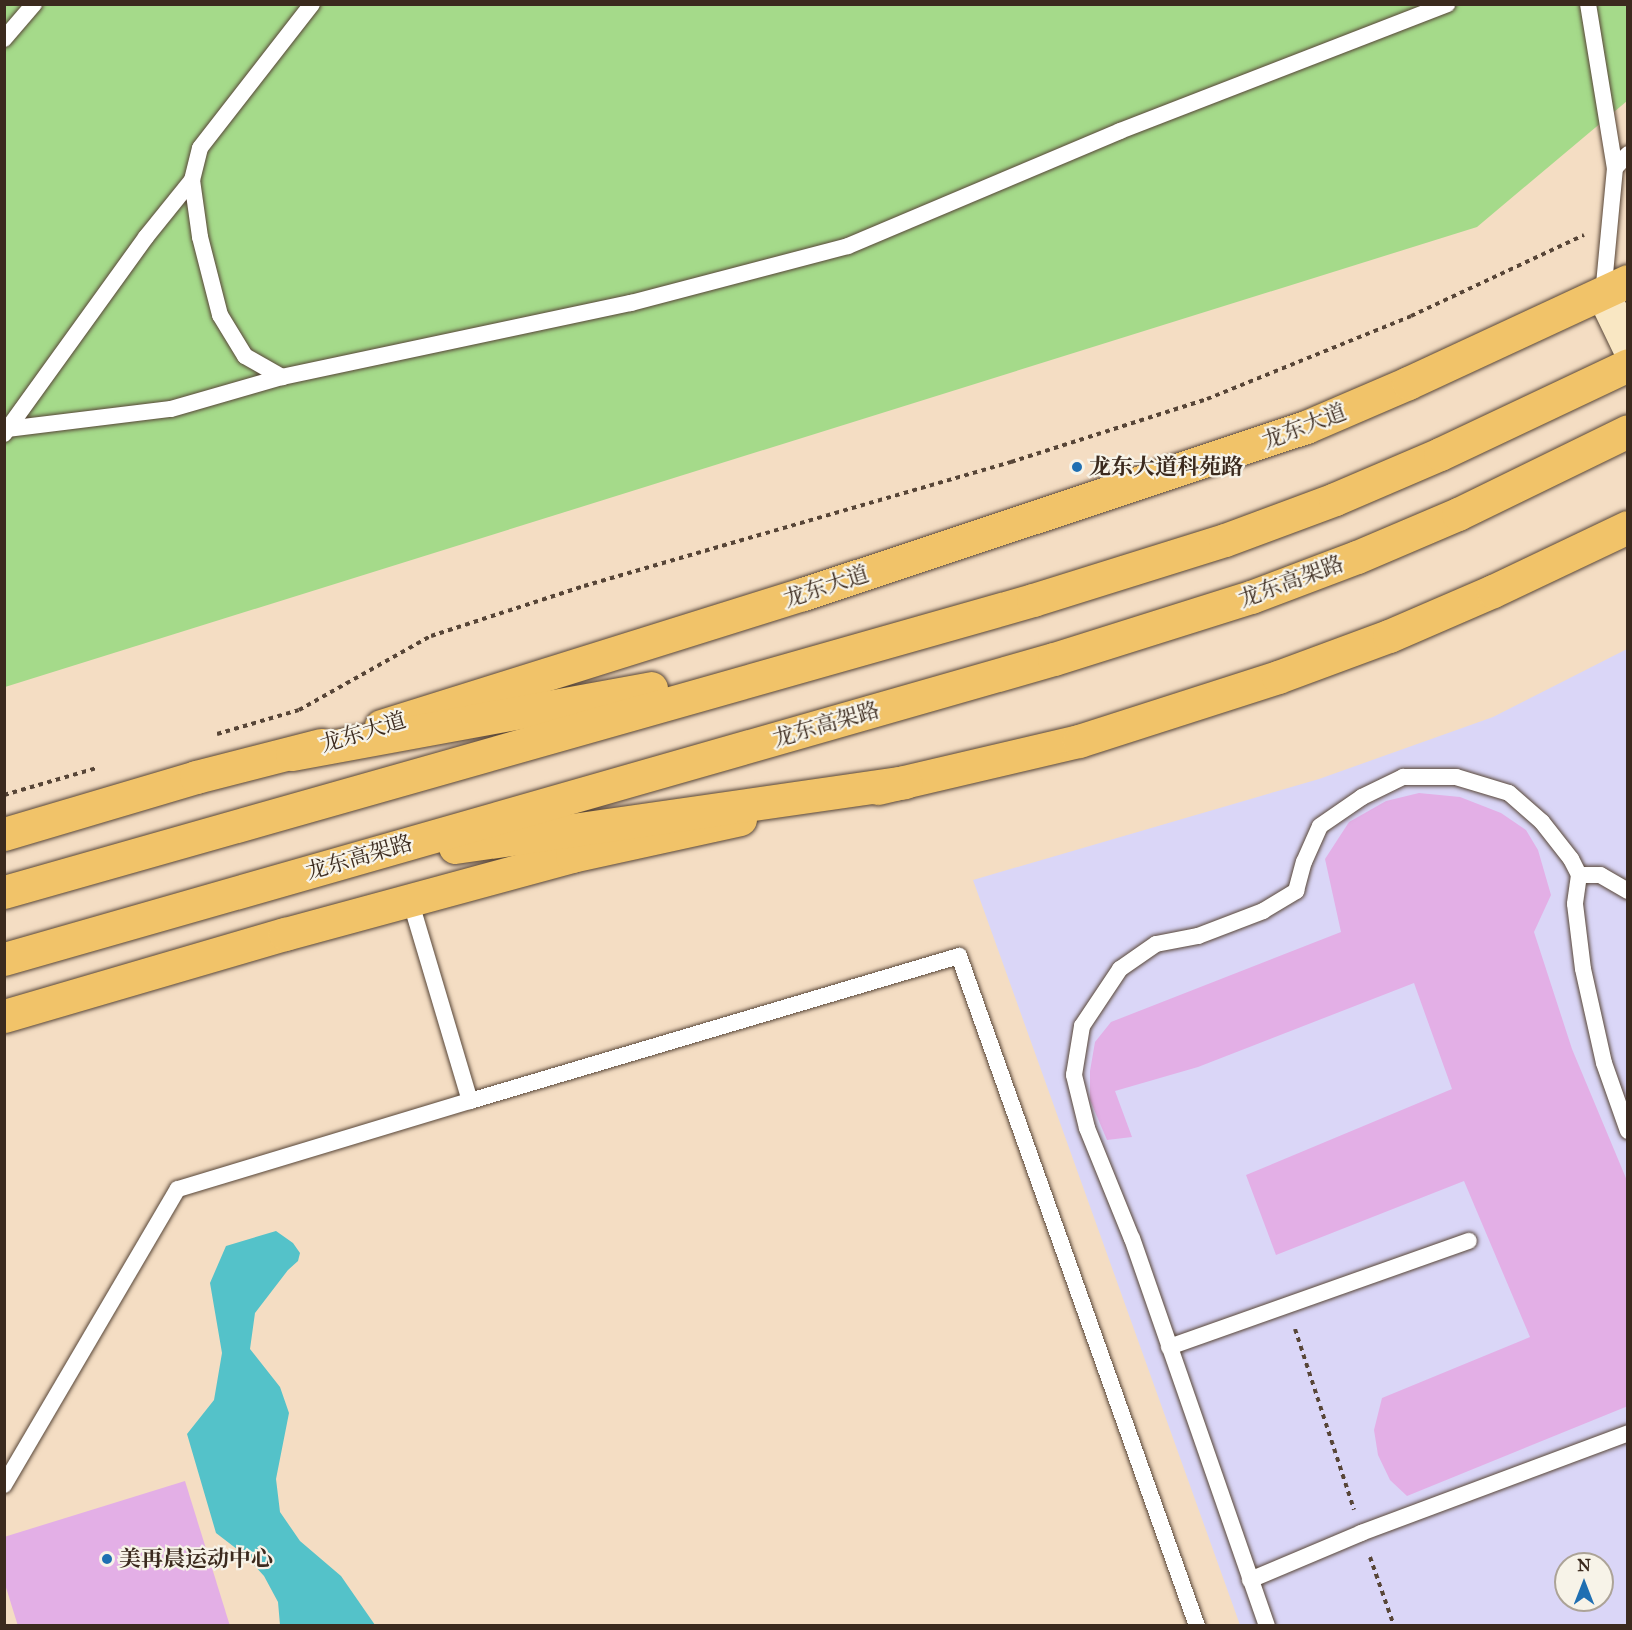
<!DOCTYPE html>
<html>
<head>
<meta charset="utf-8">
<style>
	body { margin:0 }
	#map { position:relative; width:1632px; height:1630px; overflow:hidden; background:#f4ddc3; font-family:"IM FELL Great Primer","Noto Serif SC",serif }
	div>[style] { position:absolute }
	.built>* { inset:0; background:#dad6f7 }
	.green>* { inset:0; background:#a5da8a }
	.water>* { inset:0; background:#54c2c9 }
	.building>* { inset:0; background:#e3afe6 }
	.path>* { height:4px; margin-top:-2px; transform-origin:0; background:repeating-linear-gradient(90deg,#574537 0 4.5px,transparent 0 9px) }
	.roads { filter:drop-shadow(0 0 2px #574537) drop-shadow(0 0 2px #574537) }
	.lane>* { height:16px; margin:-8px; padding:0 8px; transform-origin:8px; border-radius:8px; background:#fff }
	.secondary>* { height:33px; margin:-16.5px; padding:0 16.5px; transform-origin:16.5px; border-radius:16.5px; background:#f9e7c3 }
	.primary>* { height:33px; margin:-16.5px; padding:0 16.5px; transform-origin:16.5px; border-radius:16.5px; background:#f1c369 }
	.highway>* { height:33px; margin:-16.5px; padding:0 16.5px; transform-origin:16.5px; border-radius:16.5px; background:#f1c369 }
	.dots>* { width:16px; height:16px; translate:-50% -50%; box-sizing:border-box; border:3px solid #f7f3e8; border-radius:50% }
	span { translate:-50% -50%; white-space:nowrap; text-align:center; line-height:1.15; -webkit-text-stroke:4.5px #f7f3e8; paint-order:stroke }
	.street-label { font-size:22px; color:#3b2a1e }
	.poi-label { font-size:22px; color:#3b2a1e; font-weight:700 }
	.left { translate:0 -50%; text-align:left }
	.frame { position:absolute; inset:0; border:6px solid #3b2a1e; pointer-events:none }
	.north { position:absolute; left:1554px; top:1552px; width:60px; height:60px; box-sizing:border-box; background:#f7f3e8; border:2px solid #aca397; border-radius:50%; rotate:0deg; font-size:16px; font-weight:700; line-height:24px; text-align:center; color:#3b2a1e }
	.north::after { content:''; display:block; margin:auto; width:21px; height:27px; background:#1f6fb2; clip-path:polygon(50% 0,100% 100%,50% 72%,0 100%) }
</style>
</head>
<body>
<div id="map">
	<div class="built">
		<i style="clip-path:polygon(evenodd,1627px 649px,1627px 1625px,1240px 1625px,973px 880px,1319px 779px,1493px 717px,1627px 649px,1566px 1564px,1602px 1564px,1602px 1600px,1566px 1600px,1566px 1564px)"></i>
	</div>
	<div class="green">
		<i style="clip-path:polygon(5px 5px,1627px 5px,1627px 101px,1477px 227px,5px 687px)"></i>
	</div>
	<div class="water">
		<i style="clip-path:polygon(276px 1231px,293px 1243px,300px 1253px,298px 1261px,288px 1270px,255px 1313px,250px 1349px,280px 1387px,289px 1413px,276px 1479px,280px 1512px,300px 1541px,341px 1576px,375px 1625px,280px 1625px,278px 1602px,264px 1576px,246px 1556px,216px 1533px,187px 1434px,214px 1400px,222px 1353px,210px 1283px,226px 1246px)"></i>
	</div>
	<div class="building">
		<i style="clip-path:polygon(1419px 793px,1460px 797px,1501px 813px,1526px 830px,1538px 850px,1551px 895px,1534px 932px,1572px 1049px,1628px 1183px,1628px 1406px,1407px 1496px,1390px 1480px,1378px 1455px,1374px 1430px,1382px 1398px,1530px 1337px,1464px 1181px,1276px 1255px,1246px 1175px,1452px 1089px,1414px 983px,1198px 1067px,1115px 1091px,1132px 1137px,1107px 1140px,1090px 1100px,1090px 1071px,1095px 1042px,1111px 1022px,1341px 932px,1325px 859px,1349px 822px,1386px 801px)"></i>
		<i style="clip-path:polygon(185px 1481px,230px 1626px,18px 1626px,4px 1581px,4px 1537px)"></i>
	</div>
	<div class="path">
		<i style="left:217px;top:734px;width:85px;rotate:-16.3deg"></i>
		<i style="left:299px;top:710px;width:151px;rotate:-29.3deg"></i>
		<i style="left:431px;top:636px;width:161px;rotate:-18.1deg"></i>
		<i style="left:584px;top:586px;width:445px;rotate:-16.2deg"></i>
		<i style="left:1011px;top:462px;width:206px;rotate:-17.8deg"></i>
		<i style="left:1207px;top:399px;width:220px;rotate:-22.1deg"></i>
		<i style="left:1411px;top:316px;width:191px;rotate:-25.1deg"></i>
		<i style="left:4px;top:795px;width:97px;rotate:-16.2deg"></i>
		<i style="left:1295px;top:1329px;width:190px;rotate:71.9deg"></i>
		<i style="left:1370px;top:1557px;width:73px;rotate:70.8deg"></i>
	</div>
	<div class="roads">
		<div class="lane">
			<i style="left:312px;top:4px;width:182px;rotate:127.9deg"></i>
			<i style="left:200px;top:148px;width:33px;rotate:104deg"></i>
			<i style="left:192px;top:180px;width:58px;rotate:82deg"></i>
			<i style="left:200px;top:237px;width:81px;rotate:75.6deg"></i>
			<i style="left:220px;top:315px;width:48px;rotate:58.6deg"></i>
			<i style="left:245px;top:356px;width:43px;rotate:29.6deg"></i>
			<i style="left:282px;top:377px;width:357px;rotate:-12deg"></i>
			<i style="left:631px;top:303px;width:224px;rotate:-14.7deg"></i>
			<i style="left:848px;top:246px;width:295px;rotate:-22.9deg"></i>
			<i style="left:1120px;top:131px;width:351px;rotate:-21.2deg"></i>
			<i style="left:1588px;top:4px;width:166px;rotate:80.7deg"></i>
			<i style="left:1615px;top:168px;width:127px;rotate:95.4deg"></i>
			<i style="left:4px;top:39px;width:46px;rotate:-49.4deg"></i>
			<i style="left:1615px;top:168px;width:19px;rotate:-47deg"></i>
			<i style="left:7px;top:429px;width:165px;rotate:-7deg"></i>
			<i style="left:171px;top:409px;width:116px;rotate:-16.1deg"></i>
			<i style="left:4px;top:434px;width:243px;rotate:-54.2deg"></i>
			<i style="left:146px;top:237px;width:73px;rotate:-51.1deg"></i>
			<i style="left:1628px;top:891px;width:32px;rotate:-150deg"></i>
			<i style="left:1600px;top:875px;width:21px;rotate:180deg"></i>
			<i style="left:1579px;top:875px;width:29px;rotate:98deg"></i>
			<i style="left:1575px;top:904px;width:65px;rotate:83deg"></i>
			<i style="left:1583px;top:969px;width:96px;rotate:77.4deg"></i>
			<i style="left:1604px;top:1063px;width:72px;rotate:70.6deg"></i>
			<i style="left:470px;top:1101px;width:510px;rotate:-16.52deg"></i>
			<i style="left:959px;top:956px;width:711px;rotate:70.44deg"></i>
			<i style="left:1169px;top:1347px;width:318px;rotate:-19.5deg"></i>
			<i style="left:4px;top:1485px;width:343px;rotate:-59.6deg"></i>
			<i style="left:178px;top:1189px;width:305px;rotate:-16.8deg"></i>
			<i style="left:470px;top:1101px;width:210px;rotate:-106.6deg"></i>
			<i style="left:1250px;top:1580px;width:121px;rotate:-22.9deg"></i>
			<i style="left:1361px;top:1533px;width:285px;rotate:-20.5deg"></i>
			<i style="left:1267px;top:1626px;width:410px;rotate:-109.2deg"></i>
			<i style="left:1132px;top:1239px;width:120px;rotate:-112.1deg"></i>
			<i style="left:1087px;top:1128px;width:55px;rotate:-103.8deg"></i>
			<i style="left:1074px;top:1075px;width:50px;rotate:-80.7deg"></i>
			<i style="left:1082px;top:1026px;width:69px;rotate:-56.3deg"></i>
			<i style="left:1120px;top:969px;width:44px;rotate:-34.8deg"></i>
			<i style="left:1156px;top:944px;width:43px;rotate:-10.8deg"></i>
			<i style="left:1198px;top:936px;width:70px;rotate:-21deg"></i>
			<i style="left:1263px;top:911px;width:39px;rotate:-31deg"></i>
			<i style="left:1296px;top:891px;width:30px;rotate:-75deg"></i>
			<i style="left:1304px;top:862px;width:39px;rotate:-66deg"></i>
			<i style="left:1320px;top:826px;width:51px;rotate:-34.6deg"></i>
			<i style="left:1362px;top:797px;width:46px;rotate:-26deg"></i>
			<i style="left:1403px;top:777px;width:53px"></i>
			<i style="left:1456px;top:777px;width:55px;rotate:16.8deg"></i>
			<i style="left:1509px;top:793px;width:44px;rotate:41.3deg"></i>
			<i style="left:1542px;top:822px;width:47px;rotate:51.9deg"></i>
			<i style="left:1571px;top:859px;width:18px;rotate:63deg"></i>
		</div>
		<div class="secondary">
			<i style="left:1603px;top:294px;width:58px;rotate:64.3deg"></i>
		</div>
		<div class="primary">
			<i style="left:381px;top:726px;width:442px;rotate:-17.4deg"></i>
			<i style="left:803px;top:594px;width:530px;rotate:-18.37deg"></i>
			<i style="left:1306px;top:427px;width:111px;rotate:-23.3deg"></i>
			<i style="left:1408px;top:383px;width:242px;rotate:-24.9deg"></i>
			<i style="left:878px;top:788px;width:206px;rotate:-13.2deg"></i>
			<i style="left:1079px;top:741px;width:209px;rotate:-17.8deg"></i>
			<i style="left:1278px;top:677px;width:118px;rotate:-20.3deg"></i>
			<i style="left:1389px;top:636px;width:113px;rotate:-23.4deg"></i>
			<i style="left:1493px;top:591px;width:149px;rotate:-25.4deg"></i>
			<i style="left:4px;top:834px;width:200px;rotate:-16.5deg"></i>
			<i style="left:196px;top:777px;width:129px;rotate:-14.4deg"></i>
			<i style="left:4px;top:1016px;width:293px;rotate:-16.3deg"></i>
			<i style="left:285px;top:934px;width:297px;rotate:-15.2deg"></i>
			<i style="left:572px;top:856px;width:172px;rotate:-12.4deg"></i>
		</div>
		<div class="highway">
			<i style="left:292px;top:754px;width:365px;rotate:-10.4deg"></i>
			<i style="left:455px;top:847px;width:455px;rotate:-8.2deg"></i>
			<i style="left:4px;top:892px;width:1070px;rotate:-15.84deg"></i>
			<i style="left:1033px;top:600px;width:201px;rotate:-17.4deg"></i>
			<i style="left:1225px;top:540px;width:117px;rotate:-20.4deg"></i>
			<i style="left:1335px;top:499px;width:114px;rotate:-23.2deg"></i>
			<i style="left:1440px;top:454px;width:208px;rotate:-25.3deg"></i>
			<i style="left:4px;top:959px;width:1092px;rotate:-15.95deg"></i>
			<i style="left:1054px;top:659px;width:207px;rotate:-17.5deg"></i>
			<i style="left:1251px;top:597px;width:113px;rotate:-20.7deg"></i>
			<i style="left:1357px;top:557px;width:110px;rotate:-23.1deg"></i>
			<i style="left:1458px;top:514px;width:189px;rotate:-26deg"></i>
		</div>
	</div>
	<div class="dots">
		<i style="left:1077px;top:467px;background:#1f6fb2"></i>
		<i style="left:107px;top:1559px;background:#1f6fb2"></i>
	</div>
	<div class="street-label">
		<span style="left:1304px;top:426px;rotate:-21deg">龙东大道</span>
		<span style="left:1291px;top:581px;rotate:-20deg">龙东高架路</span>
		<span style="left:826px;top:586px;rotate:-18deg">龙东大道</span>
		<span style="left:826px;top:724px;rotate:-16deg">龙东高架路</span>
		<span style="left:363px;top:732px;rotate:-17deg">龙东大道</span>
		<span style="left:359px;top:857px;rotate:-16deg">龙东高架路</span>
	</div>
	<div class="poi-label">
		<span class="left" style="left:1089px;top:467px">龙东大道科苑路</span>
		<span class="left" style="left:119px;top:1559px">美再晨运动中心</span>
	</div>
	<div class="frame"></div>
	<div class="north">N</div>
</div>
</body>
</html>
